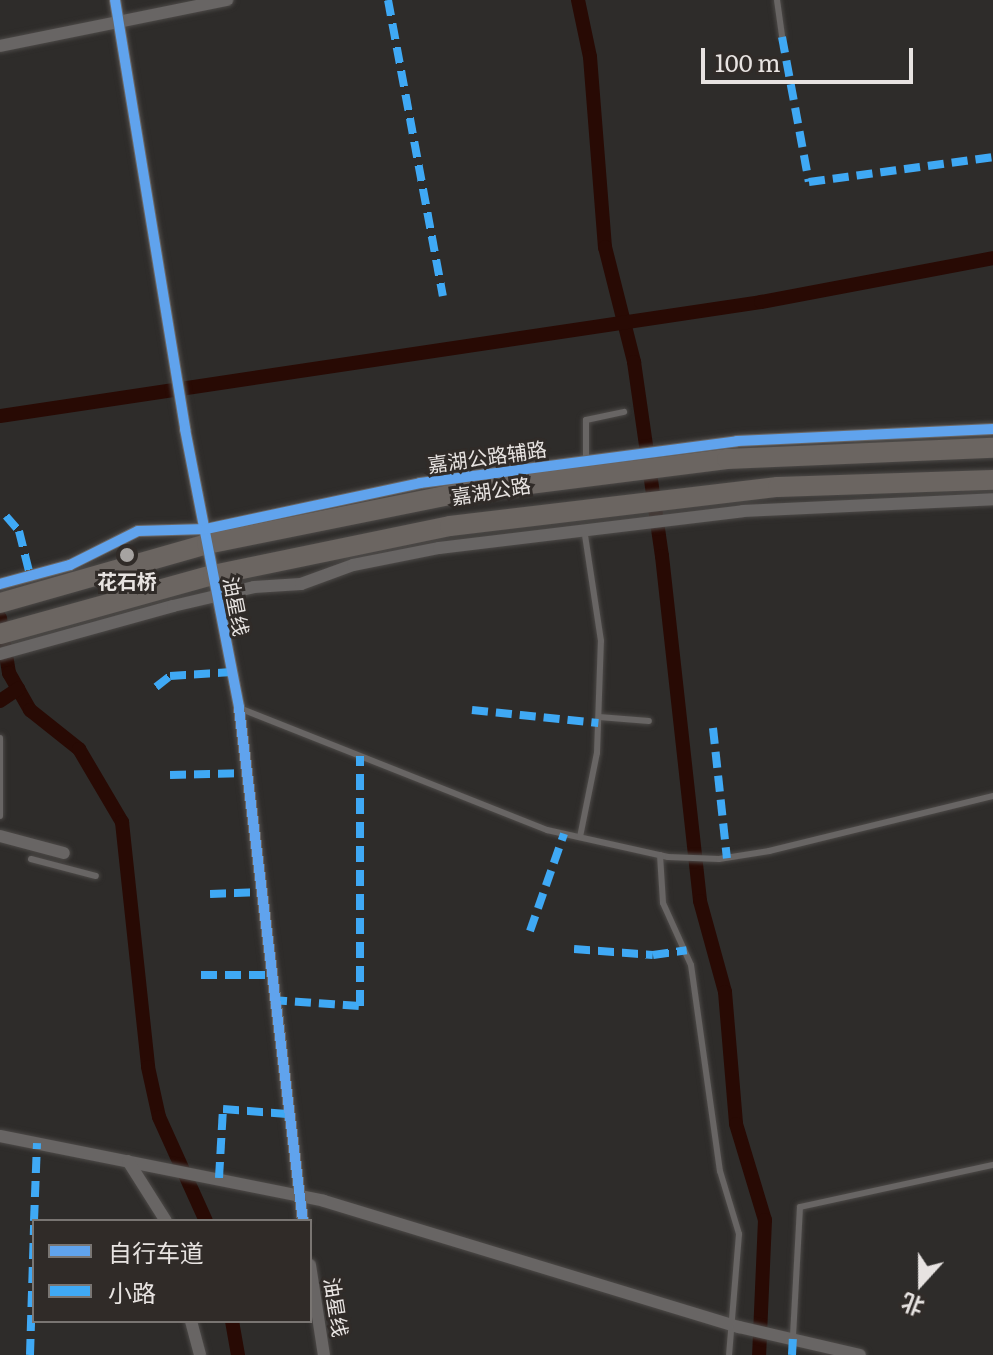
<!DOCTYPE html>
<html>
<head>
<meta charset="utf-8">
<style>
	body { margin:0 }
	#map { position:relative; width:993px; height:1355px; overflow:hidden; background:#2e2c2a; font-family:Literata,"Noto Sans SC",serif }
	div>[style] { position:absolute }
	.canal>* { height:14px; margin:-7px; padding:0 7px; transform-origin:7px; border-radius:7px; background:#280a04 }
	.roads { filter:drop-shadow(0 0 2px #4d4a48) drop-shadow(0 0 2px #4d4a48) }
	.lane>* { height:6px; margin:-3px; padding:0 3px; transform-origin:3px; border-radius:3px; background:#686564 }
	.street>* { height:12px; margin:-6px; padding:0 6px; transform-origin:6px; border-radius:6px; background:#686564 }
	.primary>* { height:20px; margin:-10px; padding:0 10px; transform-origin:10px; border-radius:10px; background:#6b6561 }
	.quiet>* { height:8px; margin-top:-4px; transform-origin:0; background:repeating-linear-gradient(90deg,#3fa9f5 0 16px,transparent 0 24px) }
	.cycleway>* { height:10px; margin:-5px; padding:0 5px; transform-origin:5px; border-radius:5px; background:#60a3ed }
	.dots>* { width:22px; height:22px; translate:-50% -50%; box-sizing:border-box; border:4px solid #302b28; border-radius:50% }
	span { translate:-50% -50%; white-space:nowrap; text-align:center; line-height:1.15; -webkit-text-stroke:6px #302b28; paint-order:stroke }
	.street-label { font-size:20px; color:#e7e3e1 }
	.poi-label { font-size:20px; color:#e7e3e1; font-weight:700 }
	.legend { position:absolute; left:32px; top:1219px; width:280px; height:104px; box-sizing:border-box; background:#302b28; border:2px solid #797572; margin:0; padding:10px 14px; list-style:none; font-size:24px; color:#e7e3e1 }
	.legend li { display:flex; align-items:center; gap:16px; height:40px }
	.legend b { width:40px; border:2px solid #797572 }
	.north { position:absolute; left:881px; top:1243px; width:80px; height:80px; -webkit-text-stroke:6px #302b28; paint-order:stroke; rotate:201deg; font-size:22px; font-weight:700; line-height:32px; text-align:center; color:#e7e3e1 }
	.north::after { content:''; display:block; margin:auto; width:28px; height:36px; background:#e7e3e1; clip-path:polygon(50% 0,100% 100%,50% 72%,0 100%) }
	.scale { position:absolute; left:701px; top:48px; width:212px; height:36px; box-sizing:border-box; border:4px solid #e7e3e1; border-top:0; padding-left:10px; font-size:24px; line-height:28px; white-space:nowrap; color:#e7e3e1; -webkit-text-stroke:6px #302b28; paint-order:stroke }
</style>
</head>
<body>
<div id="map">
	<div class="canal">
		<i style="left:578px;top:0;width:58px;rotate:78.1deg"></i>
		<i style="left:590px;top:57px;width:191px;rotate:85.5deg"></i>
		<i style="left:605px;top:247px;width:119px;rotate:75.8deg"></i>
		<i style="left:634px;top:362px;width:196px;rotate:81.8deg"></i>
		<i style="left:662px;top:556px;width:347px;rotate:83.7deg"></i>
		<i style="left:700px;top:901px;width:94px;rotate:74.6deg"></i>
		<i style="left:725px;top:992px;width:132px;rotate:85.2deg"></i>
		<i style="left:736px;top:1124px;width:100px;rotate:73.2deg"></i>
		<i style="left:765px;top:1220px;width:135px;rotate:92.5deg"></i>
		<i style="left:0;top:416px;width:769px;rotate:-8.52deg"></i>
		<i style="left:761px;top:302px;width:236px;rotate:-10.7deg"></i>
		<i style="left:0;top:618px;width:56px;rotate:80.7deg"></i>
		<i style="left:9px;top:673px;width:43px;rotate:60.4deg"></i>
		<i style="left:30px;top:710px;width:63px;rotate:38.5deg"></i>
		<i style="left:79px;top:749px;width:85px;rotate:59.5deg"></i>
		<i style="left:122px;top:822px;width:246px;rotate:83.9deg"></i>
		<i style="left:148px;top:1067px;width:51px;rotate:77.6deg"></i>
		<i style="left:159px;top:1117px;width:114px;rotate:65.7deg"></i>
		<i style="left:0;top:701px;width:22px;rotate:-34deg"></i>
		<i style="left:232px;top:1321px;width:35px;rotate:80deg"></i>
	</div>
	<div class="roads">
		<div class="lane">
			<i style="left:777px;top:0;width:37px;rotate:82deg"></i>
			<i style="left:586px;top:460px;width:40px;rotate:-90deg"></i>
			<i style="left:586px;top:420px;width:39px;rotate:-12deg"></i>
			<i style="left:239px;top:708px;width:331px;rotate:21.6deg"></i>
			<i style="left:547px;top:830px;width:124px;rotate:12.6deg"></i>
			<i style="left:668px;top:857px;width:51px;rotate:2.2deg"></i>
			<i style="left:719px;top:859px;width:51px;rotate:-9.1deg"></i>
			<i style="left:769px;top:851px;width:231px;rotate:-13.8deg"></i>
			<i style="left:599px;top:717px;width:50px;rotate:4.6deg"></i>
			<i style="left:0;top:738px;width:78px;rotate:90deg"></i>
			<i style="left:580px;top:837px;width:86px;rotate:-78.6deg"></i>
			<i style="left:597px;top:753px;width:112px;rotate:-88deg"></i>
			<i style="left:601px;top:641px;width:114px;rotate:-98.6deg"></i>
			<i style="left:660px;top:855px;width:48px;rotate:86.4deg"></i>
			<i style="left:663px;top:903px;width:68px;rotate:65.7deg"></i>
			<i style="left:691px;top:965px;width:208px;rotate:82deg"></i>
			<i style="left:720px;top:1171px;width:66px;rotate:73.2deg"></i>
			<i style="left:739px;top:1234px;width:121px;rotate:94.7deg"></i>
			<i style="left:31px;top:859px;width:67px;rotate:14.7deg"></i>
			<i style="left:793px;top:1336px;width:129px;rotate:-86.9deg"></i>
			<i style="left:800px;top:1207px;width:198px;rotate:-12.3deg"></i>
		</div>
		<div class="street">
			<i style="left:115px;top:0;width:435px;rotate:80.7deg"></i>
			<i style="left:185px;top:429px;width:284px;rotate:79deg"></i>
			<i style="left:239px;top:708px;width:517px;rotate:82.89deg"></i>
			<i style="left:0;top:46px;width:232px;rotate:-11.5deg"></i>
			<i style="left:0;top:584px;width:73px;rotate:-15.2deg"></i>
			<i style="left:70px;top:565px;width:76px;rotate:-26.6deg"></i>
			<i style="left:138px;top:531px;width:68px;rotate:-1.7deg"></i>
			<i style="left:206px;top:529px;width:219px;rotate:-12.1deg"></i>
			<i style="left:420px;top:483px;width:320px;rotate:-7.5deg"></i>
			<i style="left:737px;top:441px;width:256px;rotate:-2.7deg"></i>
			<i style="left:0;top:654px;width:180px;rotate:-15.5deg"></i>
			<i style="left:173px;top:606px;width:83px;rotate:-13.2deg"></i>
			<i style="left:254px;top:587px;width:47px;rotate:-3.7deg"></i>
			<i style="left:301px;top:584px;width:55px;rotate:-20.1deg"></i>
			<i style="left:353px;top:565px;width:88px;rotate:-11.2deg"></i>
			<i style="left:439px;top:548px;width:306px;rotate:-6.9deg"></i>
			<i style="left:743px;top:511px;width:250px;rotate:-2.7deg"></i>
			<i style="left:0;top:836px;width:66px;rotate:14.9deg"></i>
			<i style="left:0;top:1136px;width:330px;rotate:11.3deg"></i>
			<i style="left:324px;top:1201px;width:434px;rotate:16.9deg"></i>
			<i style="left:739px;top:1327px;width:124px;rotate:13deg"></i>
			<i style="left:128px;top:1161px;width:71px;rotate:57.7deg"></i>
			<i style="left:310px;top:1265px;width:91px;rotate:81.2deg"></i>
			<i style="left:191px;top:1321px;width:35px;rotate:75deg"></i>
		</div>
		<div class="primary">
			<i style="left:0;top:603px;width:215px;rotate:-15.9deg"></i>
			<i style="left:207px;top:544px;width:264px;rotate:-11.4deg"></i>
			<i style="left:466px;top:492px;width:263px;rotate:-7.2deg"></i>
			<i style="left:727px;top:459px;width:266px;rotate:-2.4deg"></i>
			<i style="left:0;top:634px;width:221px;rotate:-15.5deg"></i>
			<i style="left:213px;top:575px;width:242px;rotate:-11.7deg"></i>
			<i style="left:450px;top:526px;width:330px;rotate:-6.8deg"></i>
			<i style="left:778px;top:487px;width:215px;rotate:-1.9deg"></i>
		</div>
	</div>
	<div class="quiet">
		<i style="left:388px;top:0;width:301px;rotate:79.5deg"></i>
		<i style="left:782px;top:37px;width:147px;rotate:79.5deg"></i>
		<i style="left:809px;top:182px;width:186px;rotate:-7.7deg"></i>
		<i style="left:6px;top:516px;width:20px;rotate:49deg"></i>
		<i style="left:19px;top:531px;width:45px;rotate:76deg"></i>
		<i style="left:156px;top:687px;width:18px;rotate:-38deg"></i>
		<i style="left:170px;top:676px;width:62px;rotate:-3.7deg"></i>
		<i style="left:472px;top:710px;width:127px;rotate:5.9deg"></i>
		<i style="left:713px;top:728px;width:131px;rotate:83.9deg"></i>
		<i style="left:170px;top:775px;width:78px;rotate:-1.5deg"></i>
		<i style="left:210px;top:894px;width:51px;rotate:-2.2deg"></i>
		<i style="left:530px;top:931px;width:103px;rotate:-70.7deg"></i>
		<i style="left:574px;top:949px;width:79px;rotate:4.3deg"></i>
		<i style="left:653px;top:955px;width:34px;rotate:-8deg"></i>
		<i style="left:201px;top:975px;width:67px"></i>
		<i style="left:271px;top:1000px;width:89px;rotate:3.9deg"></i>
		<i style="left:360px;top:1006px;width:250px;rotate:-90deg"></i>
		<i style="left:219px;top:1178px;width:69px;rotate:-86.7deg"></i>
		<i style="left:223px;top:1109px;width:64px;rotate:4.5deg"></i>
		<i style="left:34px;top:1221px;width:78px;rotate:-87.8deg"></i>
		<i style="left:30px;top:1355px;width:130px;rotate:-88.2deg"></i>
		<i style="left:792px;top:1355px;width:19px;rotate:-87deg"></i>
	</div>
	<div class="cycleway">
		<i style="left:115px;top:0;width:435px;rotate:80.7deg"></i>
		<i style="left:185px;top:429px;width:284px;rotate:79deg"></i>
		<i style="left:239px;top:708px;width:517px;rotate:82.89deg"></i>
		<i style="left:0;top:584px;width:73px;rotate:-15.2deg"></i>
		<i style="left:70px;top:565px;width:76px;rotate:-26.6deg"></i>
		<i style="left:138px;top:531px;width:68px;rotate:-1.7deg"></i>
		<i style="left:206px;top:529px;width:219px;rotate:-12.1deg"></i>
		<i style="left:420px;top:483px;width:320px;rotate:-7.5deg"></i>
		<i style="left:737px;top:441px;width:256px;rotate:-2.7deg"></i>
	</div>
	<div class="dots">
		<i style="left:127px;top:555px;background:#a6a3a1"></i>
	</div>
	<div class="street-label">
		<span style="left:487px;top:456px;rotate:-8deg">嘉湖公路辅路</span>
		<span style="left:491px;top:490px;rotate:-9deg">嘉湖公路</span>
		<span style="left:237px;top:606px;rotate:79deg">油星线</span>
		<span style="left:337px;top:1307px;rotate:81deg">油星线</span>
	</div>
	<div class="poi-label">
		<span style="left:127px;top:580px">花石桥</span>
	</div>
	<ul class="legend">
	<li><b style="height:10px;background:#60a3ed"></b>自行车道</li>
	<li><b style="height:10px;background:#3fa9f5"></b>小路</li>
	</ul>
	<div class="north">北</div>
	<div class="scale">100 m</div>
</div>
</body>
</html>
